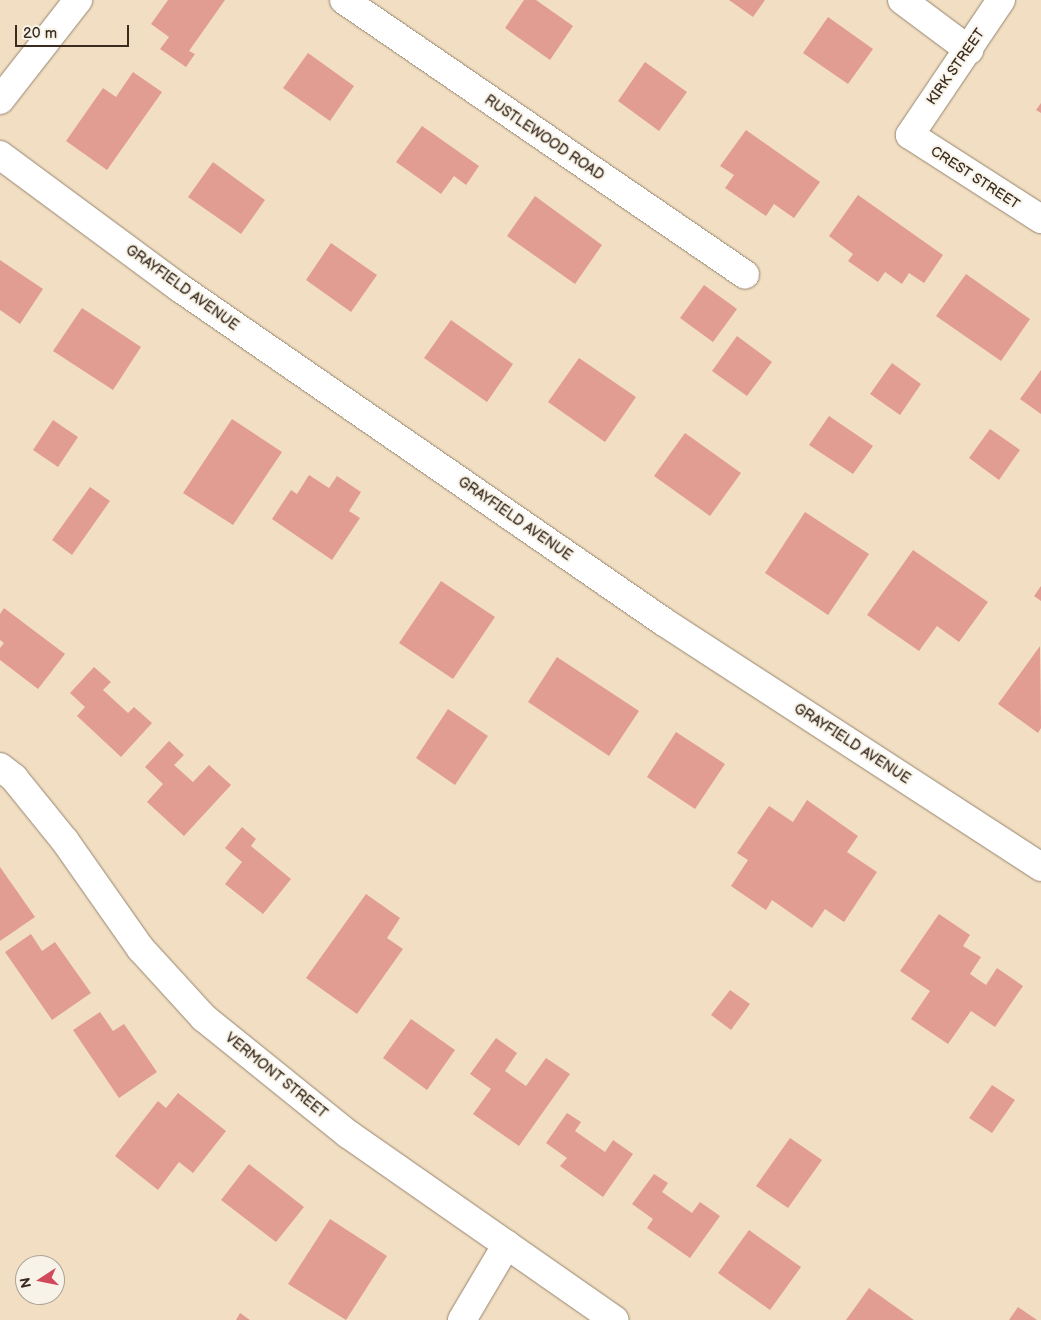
<!DOCTYPE html>
<html>
<head>
<meta charset="utf-8">
<style>
	body { margin:0 }
	#map { position:relative; width:1041px; height:1320px; overflow:hidden; background:#f2dfc3; font-family:"Balsamiq Sans",sans-serif }
	div>[style] { position:absolute }
	.building>* { inset:0; background:#e19d92 }
	.roads { filter:drop-shadow(0 0 1px #968470) drop-shadow(0 0 1px #968470) }
	.minor>* { height:28px; margin:-14px; padding:0 14px; transform-origin:14px; border-radius:14px; background:#fff }
	.tertiary>* { height:28px; margin:-14px; padding:0 14px; transform-origin:14px; border-radius:14px; background:#fff }
	span { translate:-50% -50%; white-space:nowrap; text-align:center; line-height:1.15; -webkit-text-stroke:4px #f7f3e8; paint-order:stroke }
	.street-label { font-size:14px; color:#3b2a1e }
	.north { position:absolute; left:15px; top:1255px; width:50px; height:50px; box-sizing:border-box; background:#f7f3e8; border:1px solid #aca397; border-radius:50%; rotate:259deg; font-size:14px; font-weight:700; line-height:20px; text-align:center; color:#3b2a1e }
	.north::after { content:''; display:block; margin:auto; width:18px; height:22px; background:#d1495b; clip-path:polygon(50% 0,100% 100%,50% 72%,0 100%) }
	.scale { position:absolute; left:15px; top:25px; width:114px; height:22px; box-sizing:border-box; border:2px solid #3b2a1e; border-top:0; padding-left:6px; font-size:15px; line-height:18px; white-space:nowrap; color:#3b2a1e; -webkit-text-stroke:4px #f7f3e8; paint-order:stroke }
</style>
</head>
<body>
<div id="map">
	<div class="building">
		<i style="clip-path:polygon(168px 0,225px 0,189px 51px,195px 54px,186px 67px,160px 49px,169px 37px,151px 24px)"></i>
		<i style="clip-path:polygon(524px 0,536px 0,573px 26px,550px 60px,505px 28px)"></i>
		<i style="clip-path:polygon(729px 0,765px 0,753px 17px)"></i>
		<i style="clip-path:polygon(828px 17px,873px 49px,848px 84px,803px 53px)"></i>
		<i style="clip-path:polygon(308px 53px,354px 86px,330px 121px,283px 88px)"></i>
		<i style="clip-path:polygon(645px 62px,687px 92px,659px 131px,618px 101px)"></i>
		<i style="clip-path:polygon(133px 72px,162px 92px,107px 170px,66px 141px,103px 88px,116px 97px)"></i>
		<i style="clip-path:polygon(1041px 103px,1041px 113px,1036px 110px)"></i>
		<i style="clip-path:polygon(422px 126px,479px 166px,466px 185px,454px 176px,441px 194px,396px 162px)"></i>
		<i style="clip-path:polygon(746px 130px,820px 182px,794px 218px,774px 204px,766px 216px,725px 188px,734px 175px,720px 166px)"></i>
		<i style="clip-path:polygon(213px 162px,265px 200px,241px 234px,188px 197px)"></i>
		<i style="clip-path:polygon(858px 195px,943px 255px,924px 283px,909px 273px,902px 284px,885px 272px,878px 282px,848px 261px,853px 254px,829px 236px)"></i>
		<i style="clip-path:polygon(535px 196px,602px 245px,575px 284px,507px 236px)"></i>
		<i style="clip-path:polygon(331px 243px,377px 275px,351px 312px,306px 280px)"></i>
		<i style="clip-path:polygon(0 260px,43px 289px,20px 324px,0 310px)"></i>
		<i style="clip-path:polygon(966px 274px,1030px 319px,1001px 361px,936px 316px)"></i>
		<i style="clip-path:polygon(704px 285px,737px 309px,713px 342px,680px 318px)"></i>
		<i style="clip-path:polygon(82px 308px,141px 347px,113px 390px,53px 351px)"></i>
		<i style="clip-path:polygon(451px 320px,513px 364px,487px 402px,424px 358px)"></i>
		<i style="clip-path:polygon(737px 336px,772px 362px,747px 396px,712px 371px)"></i>
		<i style="clip-path:polygon(579px 358px,636px 397px,605px 442px,548px 402px)"></i>
		<i style="clip-path:polygon(892px 363px,921px 384px,900px 415px,870px 394px)"></i>
		<i style="clip-path:polygon(1041px 370px,1041px 414px,1020px 399px)"></i>
		<i style="clip-path:polygon(829px 416px,873px 446px,853px 474px,809px 445px)"></i>
		<i style="clip-path:polygon(232px 419px,282px 452px,233px 525px,183px 493px)"></i>
		<i style="clip-path:polygon(53px 420px,78px 437px,58px 467px,33px 450px)"></i>
		<i style="clip-path:polygon(990px 429px,1020px 450px,999px 480px,969px 458px)"></i>
		<i style="clip-path:polygon(685px 433px,741px 473px,710px 516px,654px 476px)"></i>
		<i style="clip-path:polygon(309px 475px,329px 488px,337px 476px,361px 492px,349px 511px,360px 518px,332px 560px,272px 519px,291px 490px,297px 494px)"></i>
		<i style="clip-path:polygon(90px 487px,110px 501px,72px 555px,52px 540px)"></i>
		<i style="clip-path:polygon(805px 512px,869px 554px,828px 615px,765px 573px)"></i>
		<i style="clip-path:polygon(913px 550px,988px 602px,959px 642px,937px 626px,919px 651px,867px 615px)"></i>
		<i style="clip-path:polygon(441px 581px,495px 617px,453px 679px,399px 643px)"></i>
		<i style="clip-path:polygon(1041px 586px,1041px 601px,1034px 596px)"></i>
		<i style="clip-path:polygon(4px 608px,65px 654px,38px 689px,0 660px,0 648px,4px 643px,0 640px,0 614px)"></i>
		<i style="clip-path:polygon(1040px 646px,1041px 728px,1038px 733px,998px 704px)"></i>
		<i style="clip-path:polygon(557px 657px,639px 711px,609px 756px,528px 702px)"></i>
		<i style="clip-path:polygon(94px 667px,111px 682px,103px 690px,128px 713px,134px 707px,152px 723px,121px 757px,77px 716px,85px 707px,70px 693px)"></i>
		<i style="clip-path:polygon(448px 709px,488px 736px,455px 785px,416px 758px)"></i>
		<i style="clip-path:polygon(676px 732px,725px 764px,695px 809px,647px 777px)"></i>
		<i style="clip-path:polygon(169px 741px,184px 755px,174px 765px,193px 782px,209px 765px,231px 785px,184px 836px,147px 802px,163px 784px,145px 767px)"></i>
		<i style="clip-path:polygon(807px 800px,858px 836px,847px 852px,877px 872px,844px 922px,825px 909px,812px 928px,772px 900px,766px 910px,731px 886px,748px 860px,737px 853px,769px 806px,793px 822px)"></i>
		<i style="clip-path:polygon(242px 827px,256px 839px,251px 846px,291px 879px,263px 914px,225px 884px,242px 862px,225px 848px)"></i>
		<i style="clip-path:polygon(0 867px,35px 917px,0 941px)"></i>
		<i style="clip-path:polygon(366px 894px,400px 918px,387px 938px,403px 949px,357px 1014px,306px 978px)"></i>
		<i style="clip-path:polygon(939px 914px,970px 935px,963px 946px,981px 957px,970px 974px,986px 985px,997px 968px,1023px 986px,995px 1027px,971px 1011px,948px 1044px,911px 1019px,930px 991px,900px 971px)"></i>
		<i style="clip-path:polygon(31px 934px,42px 951px,55px 942px,91px 993px,52px 1020px,5px 952px)"></i>
		<i style="clip-path:polygon(730px 990px,750px 1004px,731px 1030px,711px 1015px)"></i>
		<i style="clip-path:polygon(100px 1012px,113px 1031px,124px 1024px,157px 1072px,119px 1098px,73px 1030px)"></i>
		<i style="clip-path:polygon(411px 1019px,455px 1050px,427px 1090px,383px 1058px)"></i>
		<i style="clip-path:polygon(496px 1038px,517px 1053px,505px 1071px,526px 1086px,546px 1058px,570px 1074px,519px 1146px,473px 1114px,491px 1089px,470px 1074px)"></i>
		<i style="clip-path:polygon(992px 1085px,1015px 1100px,992px 1133px,969px 1118px)"></i>
		<i style="clip-path:polygon(178px 1093px,226px 1131px,193px 1173px,179px 1162px,158px 1190px,115px 1156px,158px 1101px,166px 1108px)"></i>
		<i style="clip-path:polygon(567px 1113px,581px 1122px,575px 1131px,605px 1152px,613px 1140px,633px 1154px,603px 1197px,560px 1166px,567px 1158px,546px 1143px)"></i>
		<i style="clip-path:polygon(790px 1138px,822px 1160px,788px 1208px,756px 1186px)"></i>
		<i style="clip-path:polygon(249px 1164px,304px 1207px,276px 1242px,221px 1200px)"></i>
		<i style="clip-path:polygon(654px 1174px,668px 1183px,662px 1192px,692px 1213px,700px 1202px,720px 1216px,690px 1258px,647px 1228px,653px 1219px,632px 1204px)"></i>
		<i style="clip-path:polygon(330px 1219px,387px 1256px,346px 1320px,288px 1284px)"></i>
		<i style="clip-path:polygon(749px 1230px,801px 1267px,770px 1310px,718px 1273px)"></i>
		<i style="clip-path:polygon(869px 1288px,914px 1320px,846px 1320px)"></i>
		<i style="clip-path:polygon(1018px 1307px,1037px 1320px,1009px 1320px)"></i>
		<i style="clip-path:polygon(240px 1313px,250px 1320px,236px 1320px)"></i>
	</div>
	<div class="roads">
		<div class="minor">
			<i style="left:344px;top:0;width:486px;rotate:34.4deg"></i>
			<i style="left:902px;top:0;width:84px;rotate:36.7deg"></i>
			<i style="left:1001px;top:0;width:163px;rotate:124deg"></i>
			<i style="left:910px;top:135px;width:156px;rotate:32.7deg"></i>
			<i style="left:0;top:155px;width:224px;rotate:36.5deg"></i>
			<i style="left:180px;top:288px;width:588px;rotate:34.61deg"></i>
			<i style="left:664px;top:622px;width:450px;rotate:33deg"></i>
			<i style="left:0;top:767px;width:18px;rotate:38deg"></i>
			<i style="left:14px;top:778px;width:81px;rotate:51deg"></i>
			<i style="left:65px;top:841px;width:132px;rotate:54.9deg"></i>
			<i style="left:141px;top:949px;width:93px;rotate:47.6deg"></i>
			<i style="left:204px;top:1018px;width:185px;rotate:38.9deg"></i>
			<i style="left:348px;top:1134px;width:325px;rotate:34.9deg"></i>
			<i style="left:462px;top:1320px;width:88px;rotate:-59.4deg"></i>
		</div>
		<div class="tertiary">
			<i style="left:0;top:100px;width:127px;rotate:-52deg"></i>
		</div>
	</div>
	<div class="street-label">
		<span style="left:956px;top:67px;rotate:-55deg">KIRK STREET</span>
		<span style="left:544px;top:138px;rotate:34deg">RUSTLEWOOD ROAD</span>
		<span style="left:975px;top:178px;rotate:33deg">CREST STREET</span>
		<span style="left:182px;top:288px;rotate:36deg">GRAYFIELD AVENUE</span>
		<span style="left:515px;top:519px;rotate:35deg">GRAYFIELD AVENUE</span>
		<span style="left:852px;top:744px;rotate:33deg">GRAYFIELD AVENUE</span>
		<span style="left:276px;top:1076px;rotate:39deg">VERMONT STREET</span>
	</div>
	<div class="north">N</div>
	<div class="scale">20 m</div>
</div>
</body>
</html>
